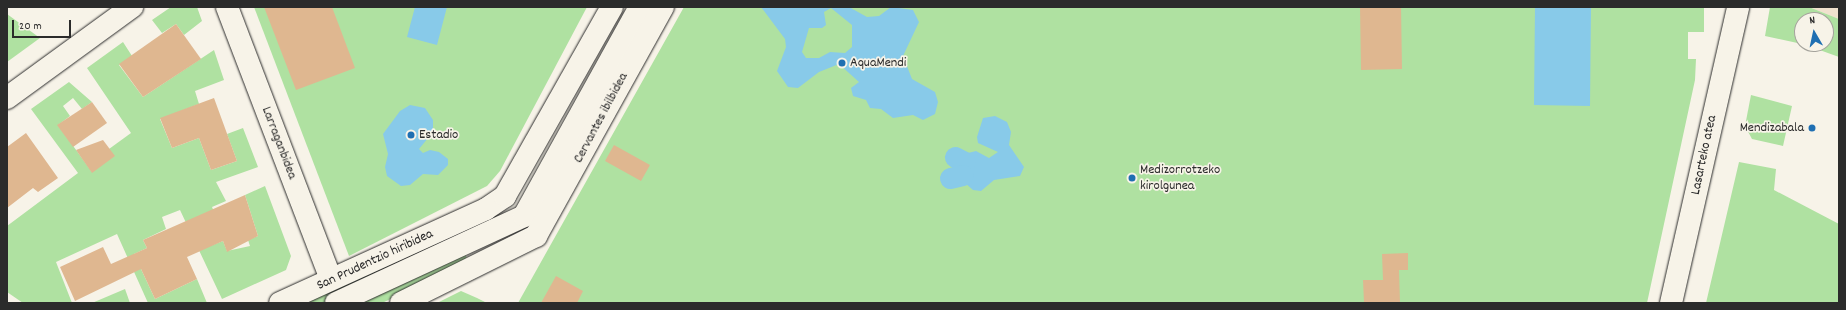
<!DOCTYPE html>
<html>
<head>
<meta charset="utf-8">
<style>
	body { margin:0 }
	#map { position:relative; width:1846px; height:310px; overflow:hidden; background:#f7f3e8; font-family:Dekko,sans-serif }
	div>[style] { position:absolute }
	.built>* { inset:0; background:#f0e1ce }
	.green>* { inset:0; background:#afe1a1 }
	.water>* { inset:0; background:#88cae9 }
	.canal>* { height:21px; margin:-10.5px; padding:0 10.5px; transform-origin:10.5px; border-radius:10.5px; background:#88cae9 }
	.building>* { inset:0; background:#dfb790 }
	.roads { filter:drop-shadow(0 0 1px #2b2b2b) drop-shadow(0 0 1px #2b2b2b) }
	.minor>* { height:22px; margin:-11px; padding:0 11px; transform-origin:11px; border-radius:11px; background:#f7f3e8 }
	.dots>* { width:11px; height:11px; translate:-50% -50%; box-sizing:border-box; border:2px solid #f7f3e8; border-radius:50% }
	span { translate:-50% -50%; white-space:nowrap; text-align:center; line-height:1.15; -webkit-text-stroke:3.5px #f7f3e8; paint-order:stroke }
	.poi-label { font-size:14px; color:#2b2b2b }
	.left { translate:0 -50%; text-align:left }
	.right { translate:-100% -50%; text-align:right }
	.street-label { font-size:14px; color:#2b2b2b }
	.frame { position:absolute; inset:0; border:8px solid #2b2b2b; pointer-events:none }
	.north { position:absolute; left:1794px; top:12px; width:40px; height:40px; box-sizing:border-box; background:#f7f3e8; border:1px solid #a5a39c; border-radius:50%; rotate:351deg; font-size:11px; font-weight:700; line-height:16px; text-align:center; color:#2b2b2b }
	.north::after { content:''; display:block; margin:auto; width:14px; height:18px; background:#1f6fb2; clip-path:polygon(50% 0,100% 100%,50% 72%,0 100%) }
	.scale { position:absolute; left:12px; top:20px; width:59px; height:18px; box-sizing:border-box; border:2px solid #2b2b2b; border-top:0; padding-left:5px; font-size:12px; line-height:14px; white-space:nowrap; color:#2b2b2b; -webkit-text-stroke:3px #f7f3e8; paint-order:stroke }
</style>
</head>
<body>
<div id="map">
	<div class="built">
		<i style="clip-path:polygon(1809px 7px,1839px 7px,1839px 19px)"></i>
	</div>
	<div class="green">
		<i style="clip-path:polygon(171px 7px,197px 7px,202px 21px,184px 35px,176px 24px,162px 33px,152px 20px)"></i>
		<i style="clip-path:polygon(254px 7px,587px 7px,500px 171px,487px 186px,349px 256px)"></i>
		<i style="clip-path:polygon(684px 7px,1704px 7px,1704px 32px,1688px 32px,1688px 59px,1696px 59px,1695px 80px,1647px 303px,518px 303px)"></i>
		<i style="clip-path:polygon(1770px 7px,1809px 7px,1839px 19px,1839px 57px,1803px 44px,1826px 44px,1826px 20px,1802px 20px,1802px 44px,1765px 36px)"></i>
		<i style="clip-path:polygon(7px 14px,40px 38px,7px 62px)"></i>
		<i style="clip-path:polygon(123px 42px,132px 56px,119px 65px,143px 97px,214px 50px,224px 80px,195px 91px,199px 104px,160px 119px,172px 148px,199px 138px,211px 170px,237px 161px,227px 134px,243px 128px,258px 167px,216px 182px,226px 201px,212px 207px,215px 214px,210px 246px,223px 241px,227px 251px,250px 246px,248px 240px,258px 236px,245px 195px,265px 186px,291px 256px,286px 270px,222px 299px,180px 210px,162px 217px,166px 229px,143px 240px,147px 248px,134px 254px,155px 299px,197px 279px,207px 303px,148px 303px,117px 234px,56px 262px,72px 303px,23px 303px,7px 292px,7px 226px,78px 173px,31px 109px,69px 82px,92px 102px,82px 109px,73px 98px,63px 106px,70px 116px,58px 125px,92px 172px,109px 149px,131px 133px,87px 68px)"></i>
		<i style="clip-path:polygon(1751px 95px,1792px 106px,1783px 146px,1752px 139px,1745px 126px)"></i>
		<i style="clip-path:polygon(1739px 162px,1776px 169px,1774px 190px,1839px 224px,1839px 303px,1706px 303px)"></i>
		<i style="clip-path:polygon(446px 231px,457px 236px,465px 249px,467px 262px,458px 268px,382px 303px,298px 303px)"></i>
		<i style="clip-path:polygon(125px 289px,130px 303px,92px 303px)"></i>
		<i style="clip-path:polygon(461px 291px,477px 298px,487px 303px,437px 303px)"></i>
	</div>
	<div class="water">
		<i style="clip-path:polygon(415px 7px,447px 7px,437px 45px,407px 37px)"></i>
		<i style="clip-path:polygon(evenodd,761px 7px,849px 7px,867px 17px,879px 16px,891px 7px,913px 10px,919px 22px,903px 56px,912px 79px,935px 92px,938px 102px,935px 114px,923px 120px,913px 115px,893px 118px,881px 109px,870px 108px,866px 100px,853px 96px,851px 88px,859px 82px,839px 64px,819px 72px,798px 88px,788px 87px,777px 71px,786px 47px,785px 39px,761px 7px,831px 8px,852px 25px,852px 47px,845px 53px,830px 52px,819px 58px,806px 58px,802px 52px,809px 28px,822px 28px,826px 25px,824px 12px,831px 8px)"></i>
		<i style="clip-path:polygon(1535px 7px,1591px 7px,1590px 106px,1534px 105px)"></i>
		<i style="clip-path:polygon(410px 105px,425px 108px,433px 120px,433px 132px,419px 149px,423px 153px,430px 150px,439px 152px,448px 159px,448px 165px,438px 175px,423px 174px,410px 185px,401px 186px,387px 176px,385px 167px,388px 154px,383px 134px,400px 111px)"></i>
		<i style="clip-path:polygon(995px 116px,1007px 122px,1011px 132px,1009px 145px,1024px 167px,1020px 176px,994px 180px,981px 191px,973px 190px,965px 183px,962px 172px,968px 153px,976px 151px,989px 158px,998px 152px,978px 143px,977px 137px,983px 118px)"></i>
	</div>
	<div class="canal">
		<i style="left:955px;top:157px;width:11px;rotate:27deg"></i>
		<i style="left:950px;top:178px;width:13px;rotate:-13deg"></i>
	</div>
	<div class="building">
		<i style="clip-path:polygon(264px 7px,332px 7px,355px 68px,296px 90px)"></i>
		<i style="clip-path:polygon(1360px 7px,1401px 7px,1402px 69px,1361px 70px)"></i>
		<i style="clip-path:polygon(176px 24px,201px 59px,143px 97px,119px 64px)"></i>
		<i style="clip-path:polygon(214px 98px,237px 161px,211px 170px,199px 138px,172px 148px,160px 118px)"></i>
		<i style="clip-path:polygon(92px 102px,107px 123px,73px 147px,57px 125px)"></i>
		<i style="clip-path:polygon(26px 133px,58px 178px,38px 192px,33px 188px,7px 208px,7px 147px)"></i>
		<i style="clip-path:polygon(103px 140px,115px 156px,92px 173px,76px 150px)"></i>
		<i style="clip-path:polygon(614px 145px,650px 165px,641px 181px,605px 161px)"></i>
		<i style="clip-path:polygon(245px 195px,258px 236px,227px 252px,223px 241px,187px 257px,197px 279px,155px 299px,141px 269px,75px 301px,60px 267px,103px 247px,111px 264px,147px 248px,143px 240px)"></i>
		<i style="clip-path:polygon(1408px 253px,1408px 270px,1399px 270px,1400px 303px,1364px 303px,1363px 280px,1383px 280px,1382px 254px)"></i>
		<i style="clip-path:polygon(556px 276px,583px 291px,577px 303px,541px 303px)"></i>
	</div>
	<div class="roads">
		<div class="minor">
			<i style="left:227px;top:7px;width:291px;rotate:69.1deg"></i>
			<i style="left:7px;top:98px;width:155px;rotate:-36.1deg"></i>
			<i style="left:280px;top:303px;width:226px;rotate:-24.5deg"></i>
			<i style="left:486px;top:209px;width:23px;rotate:-34deg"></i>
			<i style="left:505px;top:196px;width:217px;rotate:-60.5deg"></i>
			<i style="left:336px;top:303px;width:207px;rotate:-24.8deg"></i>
			<i style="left:524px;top:216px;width:239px;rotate:-61deg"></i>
			<i style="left:401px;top:303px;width:151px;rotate:-26.4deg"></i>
			<i style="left:536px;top:236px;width:262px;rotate:-61deg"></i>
			<i style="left:1671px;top:303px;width:303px;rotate:-77.2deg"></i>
		</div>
	</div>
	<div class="dots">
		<i style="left:842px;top:63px;background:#1f6fb2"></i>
		<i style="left:1812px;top:128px;background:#1f6fb2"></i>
		<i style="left:411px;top:135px;background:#1f6fb2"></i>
		<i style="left:1132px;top:178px;background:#1f6fb2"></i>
	</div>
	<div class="poi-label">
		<span class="left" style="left:850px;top:63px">AquaMendi</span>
		<span class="right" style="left:1804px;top:128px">Mendizabala</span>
		<span class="left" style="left:419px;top:135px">Estadio</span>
		<span class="left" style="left:1140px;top:178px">Medizorrotzeko<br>kirolgunea</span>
	</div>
	<div class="street-label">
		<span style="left:601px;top:118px;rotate:-62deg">Cervantes ibilbidea</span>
		<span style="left:279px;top:143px;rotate:69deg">Larraganbidea</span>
		<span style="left:1704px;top:155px;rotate:-78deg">Lasarteko atea</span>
		<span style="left:375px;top:260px;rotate:-25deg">San Prudentzio hiribidea</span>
	</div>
	<div class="frame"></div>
	<div class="north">N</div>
	<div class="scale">20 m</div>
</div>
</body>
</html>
